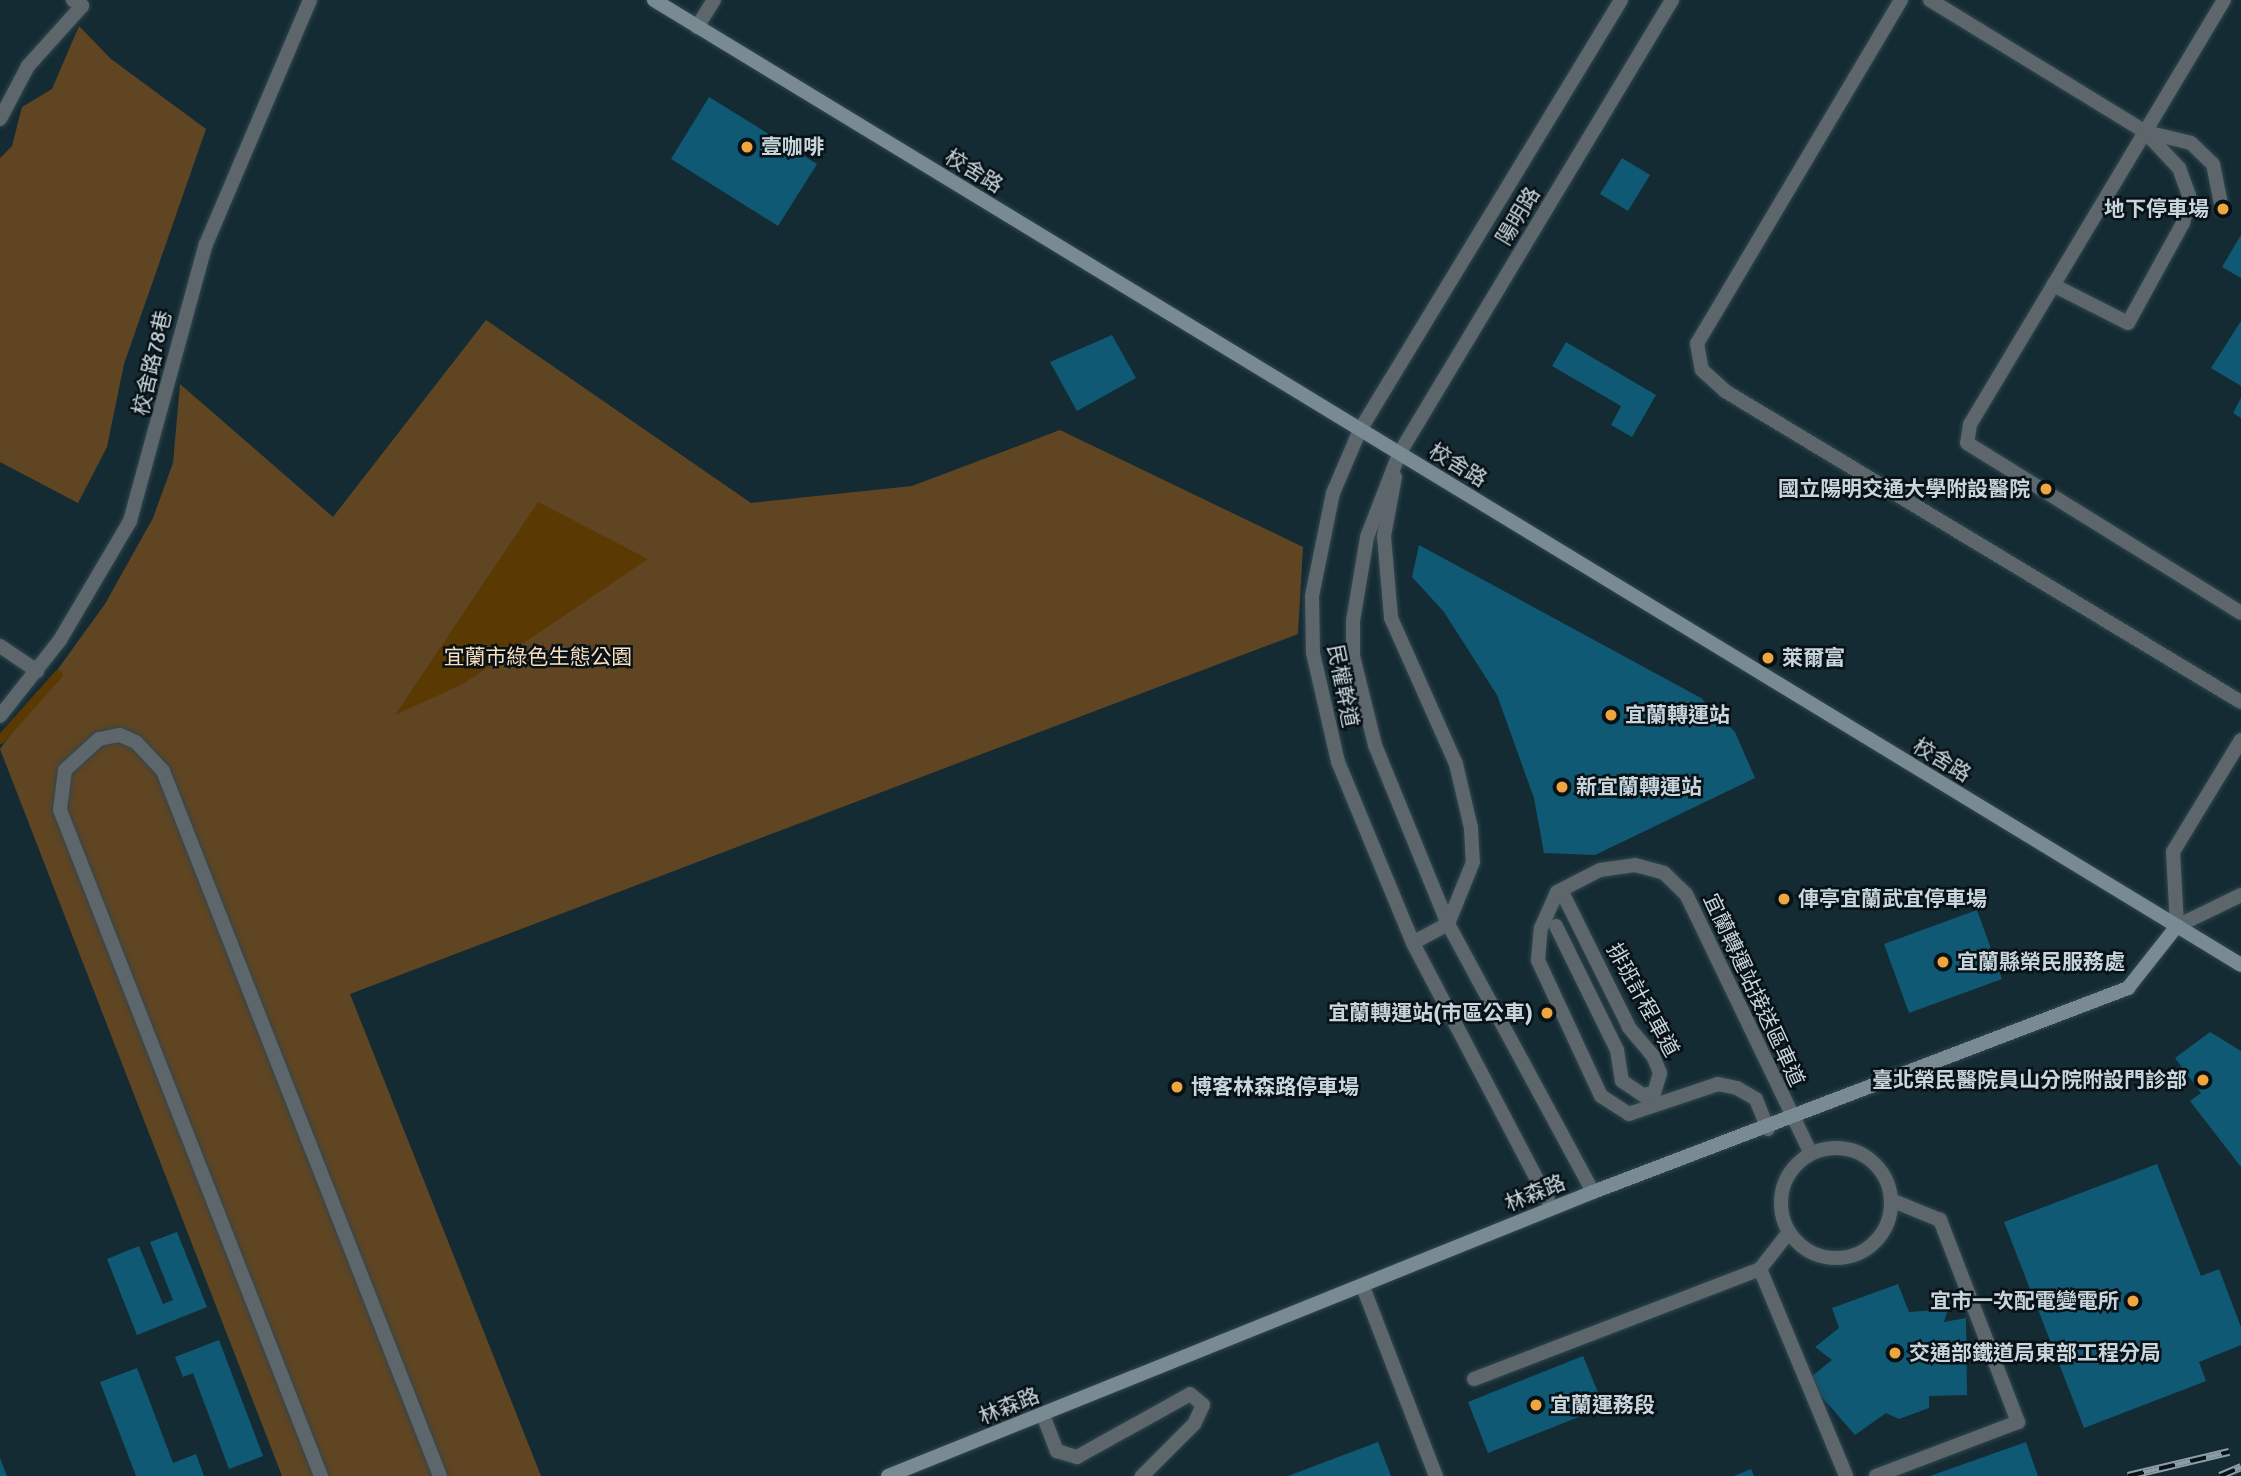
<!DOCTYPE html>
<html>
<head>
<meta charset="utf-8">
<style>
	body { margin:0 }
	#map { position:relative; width:2241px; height:1476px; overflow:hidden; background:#142b34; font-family:Signika,"Noto Sans TC",sans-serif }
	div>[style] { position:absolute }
	.green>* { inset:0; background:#604522 }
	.water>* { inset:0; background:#5b3902 }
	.stream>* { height:9px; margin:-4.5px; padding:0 4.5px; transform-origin:4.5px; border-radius:4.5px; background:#5b3902 }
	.building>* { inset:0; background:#0f5974 }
	.roads { filter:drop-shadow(0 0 2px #31464f) drop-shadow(0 0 2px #31464f) }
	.lane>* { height:14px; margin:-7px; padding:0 7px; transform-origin:7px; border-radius:7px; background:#5c666b }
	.lane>.ring { margin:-7px; padding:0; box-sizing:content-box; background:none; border:14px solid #5c666b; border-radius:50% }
	.street>* { height:14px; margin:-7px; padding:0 7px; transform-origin:7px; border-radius:7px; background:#5c666b }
	.secondary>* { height:14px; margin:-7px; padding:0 7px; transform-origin:7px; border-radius:7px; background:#798a92 }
	.rail>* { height:8px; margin-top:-4px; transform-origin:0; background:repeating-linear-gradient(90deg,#081216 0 16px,#8d9da5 0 32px); box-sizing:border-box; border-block:2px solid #8d9da5 }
	.dots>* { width:19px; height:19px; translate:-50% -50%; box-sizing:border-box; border:4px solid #081216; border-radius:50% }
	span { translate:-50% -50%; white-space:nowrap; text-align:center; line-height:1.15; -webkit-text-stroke:5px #081216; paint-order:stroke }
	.poi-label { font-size:21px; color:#c8d5dc; font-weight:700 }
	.left { translate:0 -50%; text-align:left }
	.right { translate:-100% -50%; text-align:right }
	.street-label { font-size:21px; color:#c8d5dc }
	.park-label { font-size:21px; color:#fadfbf }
</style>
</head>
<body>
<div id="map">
	<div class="green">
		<i style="clip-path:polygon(79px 26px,111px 59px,206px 129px,124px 364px,107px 447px,78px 503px,0 462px,0 158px,12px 146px,22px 107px,52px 89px)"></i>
		<i style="clip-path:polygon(486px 320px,751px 503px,912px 486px,1060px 430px,1303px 547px,1298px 634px,350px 994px,541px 1476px,282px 1476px,0 749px,105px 604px,153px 518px,173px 463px,180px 384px,333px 517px)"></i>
	</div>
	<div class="water">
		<i style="clip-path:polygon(538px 502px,648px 559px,463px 684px,395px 715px)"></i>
	</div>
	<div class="stream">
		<i style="left:0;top:739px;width:87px;rotate:-48.3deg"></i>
	</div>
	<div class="building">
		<i style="clip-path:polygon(709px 97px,817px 164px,778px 226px,671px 159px)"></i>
		<i style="clip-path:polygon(1622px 158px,1650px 175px,1628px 211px,1600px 194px)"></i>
		<i style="clip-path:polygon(2241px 235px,2241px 278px,2222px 267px)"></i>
		<i style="clip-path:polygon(2241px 321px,2241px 386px,2211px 368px)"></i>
		<i style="clip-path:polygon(1112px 335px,1136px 378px,1077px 411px,1050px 362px)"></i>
		<i style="clip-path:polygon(1566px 342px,1656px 395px,1632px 437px,1611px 425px,1621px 406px,1552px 366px)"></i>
		<i style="clip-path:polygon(2241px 398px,2241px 418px,2233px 413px)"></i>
		<i style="clip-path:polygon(1419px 545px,1701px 698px,1735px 732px,1755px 778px,1595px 855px,1544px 853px,1534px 798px,1497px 695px,1444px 612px,1412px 577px)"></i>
		<i style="clip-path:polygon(1977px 910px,2002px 979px,1909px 1013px,1884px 944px)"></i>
		<i style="clip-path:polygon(2210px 1032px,2241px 1051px,2241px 1167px,2190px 1101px,2201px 1093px,2175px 1058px)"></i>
		<i style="clip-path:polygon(2157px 1164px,2201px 1276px,2219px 1269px,2241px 1327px,2241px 1345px,2199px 1362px,2206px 1381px,2084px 1428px,2004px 1222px)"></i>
		<i style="clip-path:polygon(177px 1232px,207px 1307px,137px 1335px,107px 1259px,139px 1246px,163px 1304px,173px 1300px,150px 1242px)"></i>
		<i style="clip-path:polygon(1898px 1284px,1909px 1312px,1948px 1309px,1944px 1322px,1966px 1318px,1967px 1395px,1929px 1396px,1929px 1408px,1899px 1419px,1886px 1413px,1855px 1435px,1807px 1380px,1832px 1360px,1815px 1347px,1839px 1328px,1832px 1308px)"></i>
		<i style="clip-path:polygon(219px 1340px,263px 1456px,229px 1469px,193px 1373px,183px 1377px,175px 1357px)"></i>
		<i style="clip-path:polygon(1583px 1356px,1604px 1407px,1488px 1453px,1468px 1402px)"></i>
		<i style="clip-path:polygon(137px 1368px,173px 1463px,196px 1454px,204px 1476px,136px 1476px,100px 1382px)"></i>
		<i style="clip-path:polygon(1378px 1442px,1391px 1476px,1288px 1476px)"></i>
		<i style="clip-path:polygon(2026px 1442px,2038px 1476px,1930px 1476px)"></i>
		<i style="clip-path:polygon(0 1458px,7px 1476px,0 1476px)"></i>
		<i style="clip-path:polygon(1751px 1469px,1754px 1476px,1734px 1476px)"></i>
	</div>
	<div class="roads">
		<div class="lane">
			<i style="left:1901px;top:0;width:399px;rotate:120.7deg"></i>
			<i style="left:1697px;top:343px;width:27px;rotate:80deg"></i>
			<i style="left:1702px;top:370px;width:31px;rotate:42deg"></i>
			<i style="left:1725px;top:391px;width:602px;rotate:31.08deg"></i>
			<i style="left:1930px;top:0;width:252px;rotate:31.5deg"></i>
			<i style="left:2145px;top:132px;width:50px;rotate:46.6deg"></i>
			<i style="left:2179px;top:168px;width:29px;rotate:70deg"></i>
			<i style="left:2189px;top:195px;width:29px;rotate:102deg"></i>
			<i style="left:2183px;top:223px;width:114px;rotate:118.8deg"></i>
			<i style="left:2128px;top:323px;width:84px;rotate:-153.1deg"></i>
			<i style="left:2224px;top:0;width:495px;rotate:120.9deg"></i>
			<i style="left:1970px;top:425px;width:18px;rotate:99deg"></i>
			<i style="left:1967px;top:443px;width:322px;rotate:31.8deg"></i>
			<i style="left:0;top:119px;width:60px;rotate:-62.2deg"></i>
			<i style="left:28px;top:66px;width:81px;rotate:-48deg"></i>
			<i style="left:82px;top:6px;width:11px;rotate:-146deg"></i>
			<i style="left:2146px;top:132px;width:46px;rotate:13.7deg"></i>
			<i style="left:2191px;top:143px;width:30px;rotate:44deg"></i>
			<i style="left:2213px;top:164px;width:46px;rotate:78.7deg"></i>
			<i style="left:1395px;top:477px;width:60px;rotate:100.6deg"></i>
			<i style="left:1384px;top:536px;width:82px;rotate:85.1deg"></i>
			<i style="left:1391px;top:618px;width:160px;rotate:66deg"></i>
			<i style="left:1456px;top:764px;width:66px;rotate:76.8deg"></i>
			<i style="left:1471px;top:828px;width:34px;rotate:87deg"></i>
			<i style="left:1473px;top:862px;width:67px;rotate:112deg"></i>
			<i style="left:1448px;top:924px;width:40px;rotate:152deg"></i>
			<i style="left:0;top:646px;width:45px;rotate:34deg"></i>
			<i style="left:0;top:716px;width:97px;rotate:-51.7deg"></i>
			<i style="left:60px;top:640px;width:138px;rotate:-59.5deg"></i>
			<i style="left:130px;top:521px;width:287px;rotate:-74.7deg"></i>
			<i style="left:206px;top:244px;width:265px;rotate:-66.9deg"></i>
			<i style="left:2241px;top:740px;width:131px;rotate:121.3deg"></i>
			<i style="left:2173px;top:852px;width:74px;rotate:86.9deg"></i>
			<i style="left:2177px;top:926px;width:71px;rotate:-25.8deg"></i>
			<i style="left:1556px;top:926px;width:138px;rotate:63.8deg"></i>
			<i style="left:1617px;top:1050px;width:31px;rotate:81deg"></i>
			<i style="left:1622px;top:1081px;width:25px;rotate:34deg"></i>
			<i style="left:1643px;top:1095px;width:11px;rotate:-10deg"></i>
			<i style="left:1654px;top:1093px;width:21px;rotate:-73deg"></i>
			<i style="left:1660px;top:1073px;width:18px;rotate:-112deg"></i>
			<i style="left:1653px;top:1056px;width:38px;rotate:-130deg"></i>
			<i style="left:1629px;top:1027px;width:148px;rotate:-116.4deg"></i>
			<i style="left:1768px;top:1129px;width:32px;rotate:-112deg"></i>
			<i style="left:1756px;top:1099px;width:22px;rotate:-150deg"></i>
			<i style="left:1737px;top:1088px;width:19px;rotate:-168deg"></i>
			<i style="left:1718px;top:1084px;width:94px;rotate:161.4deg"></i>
			<i style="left:1629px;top:1114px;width:33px;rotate:-147deg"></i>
			<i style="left:1601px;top:1096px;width:150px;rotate:-114.9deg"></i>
			<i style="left:1538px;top:960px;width:32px;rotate:-85deg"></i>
			<i style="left:1541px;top:928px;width:39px;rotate:-66deg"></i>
			<i style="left:1557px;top:892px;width:48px;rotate:-27.1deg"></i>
			<i style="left:1600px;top:870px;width:35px;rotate:-8deg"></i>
			<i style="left:1635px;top:865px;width:30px;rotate:15deg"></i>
			<i style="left:1664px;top:873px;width:30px;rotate:44deg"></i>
			<i style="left:1686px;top:894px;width:288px;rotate:64.3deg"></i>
			<i class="ring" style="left:1781px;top:1148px;width:96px;height:96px"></i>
			<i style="left:1789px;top:1232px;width:47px;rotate:128.1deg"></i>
			<i style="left:1760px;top:1269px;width:224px;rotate:67.4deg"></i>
			<i style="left:1363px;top:1287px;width:203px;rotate:68.9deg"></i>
			<i style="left:1474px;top:1379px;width:306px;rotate:-21deg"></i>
			<i style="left:1043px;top:1415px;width:39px;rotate:69deg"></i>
			<i style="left:1057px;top:1451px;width:21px;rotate:17deg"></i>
			<i style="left:1077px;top:1457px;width:129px;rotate:-29.1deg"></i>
			<i style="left:1190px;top:1394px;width:17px;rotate:40deg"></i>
			<i style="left:1203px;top:1405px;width:21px;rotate:115deg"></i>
			<i style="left:1194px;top:1424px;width:74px;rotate:135deg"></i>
			<i style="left:1876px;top:1476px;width:152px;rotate:-20.8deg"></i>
			<i style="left:2018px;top:1422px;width:217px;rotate:-111.1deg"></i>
			<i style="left:1940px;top:1220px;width:53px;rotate:-157.8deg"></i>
		</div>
		<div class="street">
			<i style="left:697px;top:27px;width:32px;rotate:-58deg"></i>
			<i style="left:1593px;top:1192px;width:305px;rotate:-118.4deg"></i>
			<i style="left:1448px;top:924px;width:193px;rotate:-112.2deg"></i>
			<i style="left:1375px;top:745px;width:92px;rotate:-103.9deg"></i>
			<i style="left:1353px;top:656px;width:35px;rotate:-90deg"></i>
			<i style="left:1353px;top:621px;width:85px;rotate:-80.5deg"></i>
			<i style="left:1367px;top:537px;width:89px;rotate:-68.9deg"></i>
			<i style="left:1399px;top:454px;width:530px;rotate:-58.98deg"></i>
			<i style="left:1552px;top:1208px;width:299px;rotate:-117.7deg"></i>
			<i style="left:1413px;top:943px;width:196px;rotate:-112.5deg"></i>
			<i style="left:1338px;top:762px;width:112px;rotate:-102.9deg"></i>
			<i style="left:1313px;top:653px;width:57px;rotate:-91deg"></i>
			<i style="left:1312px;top:596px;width:105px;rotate:-78.5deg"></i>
			<i style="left:1333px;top:493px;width:69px;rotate:-66.8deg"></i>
			<i style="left:1360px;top:430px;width:503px;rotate:-58.74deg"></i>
			<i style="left:321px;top:1476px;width:715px;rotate:-111.4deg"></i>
			<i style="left:60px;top:810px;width:40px;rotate:-82.9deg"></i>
			<i style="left:65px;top:770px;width:46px;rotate:-42.4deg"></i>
			<i style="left:99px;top:739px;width:21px;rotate:-11deg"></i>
			<i style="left:120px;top:735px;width:17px;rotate:24deg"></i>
			<i style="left:136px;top:742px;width:40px;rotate:47deg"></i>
			<i style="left:163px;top:771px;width:757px;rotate:68.55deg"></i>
		</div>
		<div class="secondary">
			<i style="left:654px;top:0;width:1857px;rotate:31.3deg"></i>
			<i style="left:888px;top:1476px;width:760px;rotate:-21.94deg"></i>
			<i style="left:1593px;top:1192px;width:573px;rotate:-20.87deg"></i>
			<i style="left:2128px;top:988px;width:79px;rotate:-51.7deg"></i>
		</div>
	</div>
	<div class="rail">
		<i style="left:2128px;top:1476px;width:104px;rotate:-13.4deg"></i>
		<i style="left:2220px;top:1476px;width:23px;rotate:-23deg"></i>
	</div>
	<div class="dots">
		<i style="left:747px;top:147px;background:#f0a63e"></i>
		<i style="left:2223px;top:209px;background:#f0a63e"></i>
		<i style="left:2046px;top:489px;background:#f0a63e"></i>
		<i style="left:1768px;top:658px;background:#f0a63e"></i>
		<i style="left:1611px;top:715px;background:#f0a63e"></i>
		<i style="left:1562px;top:787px;background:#f0a63e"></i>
		<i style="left:1784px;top:899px;background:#f0a63e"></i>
		<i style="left:1943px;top:962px;background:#f0a63e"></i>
		<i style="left:1547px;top:1013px;background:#f0a63e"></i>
		<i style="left:2203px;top:1080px;background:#f0a63e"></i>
		<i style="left:1177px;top:1087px;background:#f0a63e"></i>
		<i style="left:2133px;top:1301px;background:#f0a63e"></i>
		<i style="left:1895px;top:1353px;background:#f0a63e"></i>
		<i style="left:1536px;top:1405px;background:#f0a63e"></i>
	</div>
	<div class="poi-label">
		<span class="left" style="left:761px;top:147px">壹咖啡</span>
		<span class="right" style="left:2209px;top:209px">地下停車場</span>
		<span class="right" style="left:2030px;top:489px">國立陽明交通大學附設醫院</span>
		<span class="left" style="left:1782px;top:658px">萊爾富</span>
		<span class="left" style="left:1625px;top:715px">宜蘭轉運站</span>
		<span class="left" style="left:1576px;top:787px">新宜蘭轉運站</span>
		<span class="left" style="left:1798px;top:899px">俥亭宜蘭武宜停車場</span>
		<span class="left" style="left:1957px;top:962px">宜蘭縣榮民服務處</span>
		<span class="right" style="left:1533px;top:1013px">宜蘭轉運站(市區公車)</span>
		<span class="right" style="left:2187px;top:1080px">臺北榮民醫院員山分院附設門診部</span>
		<span class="left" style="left:1191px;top:1087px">博客林森路停車場</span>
		<span class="right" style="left:2119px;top:1301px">宜市一次配電變電所</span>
		<span class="left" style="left:1909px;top:1353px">交通部鐵道局東部工程分局</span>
		<span class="left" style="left:1550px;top:1405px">宜蘭運務段</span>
	</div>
	<div class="street-label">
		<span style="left:974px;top:171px;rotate:31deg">校舍路</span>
		<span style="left:1518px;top:216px;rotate:-59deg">陽明路</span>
		<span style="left:152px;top:363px;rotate:-77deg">校舍路78巷</span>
		<span style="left:1458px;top:465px;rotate:31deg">校舍路</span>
		<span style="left:1343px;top:686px;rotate:79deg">民權幹道</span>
		<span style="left:1942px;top:760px;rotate:31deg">校舍路</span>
		<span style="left:1754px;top:990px;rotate:65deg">宜蘭轉運站接送區車道</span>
		<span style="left:1643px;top:1000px;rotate:61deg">排班計程車道</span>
		<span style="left:1535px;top:1193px;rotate:-22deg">林森路</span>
		<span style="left:1009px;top:1406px;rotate:-22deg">林森路</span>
	</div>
	<div class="park-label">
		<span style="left:538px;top:657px">宜蘭市綠色生態公園</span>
	</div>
</div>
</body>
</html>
